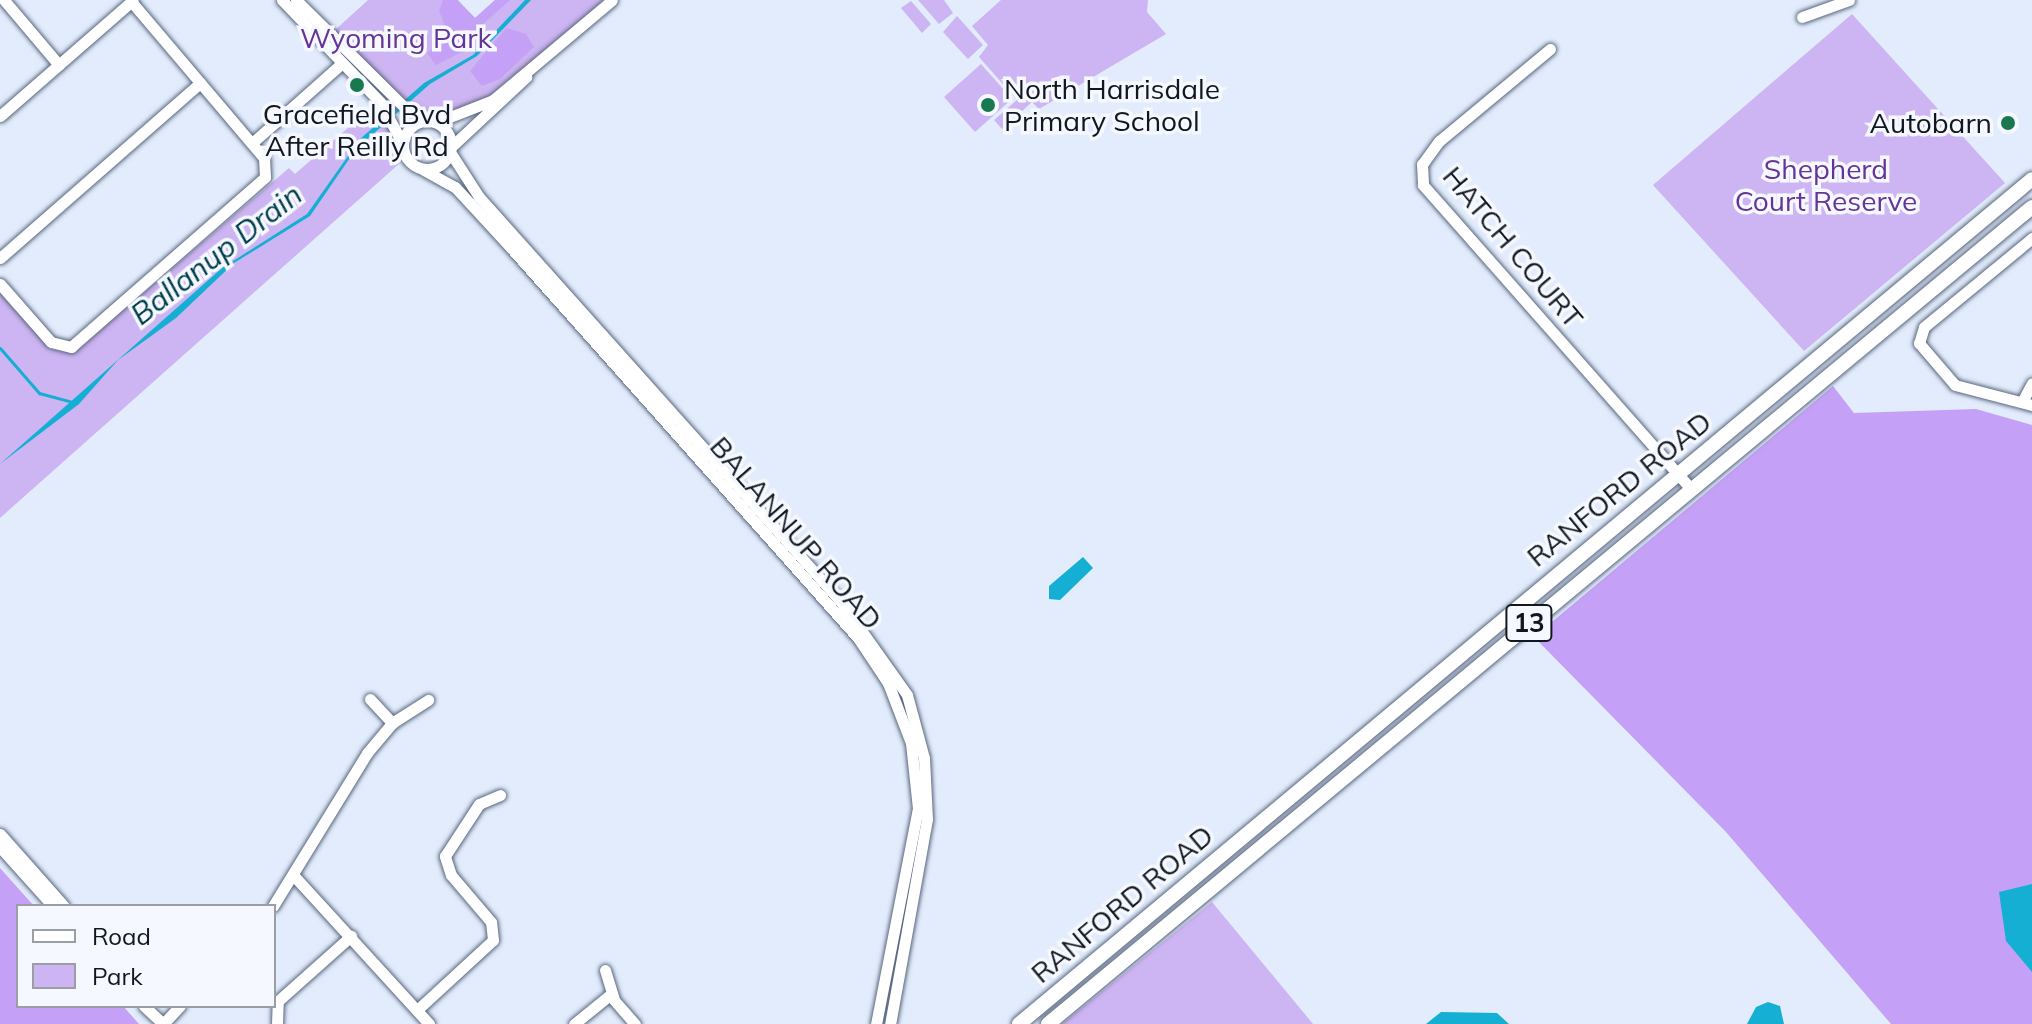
<!DOCTYPE html>
<html>
<head>
<meta charset="utf-8">
<style>
	body { margin:0 }
	#map { position:relative; width:2032px; height:1024px; overflow:hidden; background:#e2ecfc; font-family:Mulish,sans-serif }
	div>[style] { position:absolute }
	.green>* { inset:0; background:#cdb4f2 }
	.forest>* { inset:0; background:#c4a1f6 }
	.water>* { inset:0; background:#15afd4 }
	.stream>* { height:3px; margin:-1.5px; padding:0 1.5px; transform-origin:1.5px; border-radius:1.5px; background:#15afd4 }
	.roads { filter:drop-shadow(0 0 2px #58667e) drop-shadow(0 0 2px #58667e) }
	.minor>* { height:11px; margin:-5.5px; padding:0 5.5px; transform-origin:5.5px; border-radius:5.5px; background:#fff }
	.minor>.ring { margin:-5.5px; padding:0; box-sizing:content-box; background:none; border:11px solid #fff; border-radius:50% }
	.major>* { height:14px; margin:-7px; padding:0 7px; transform-origin:7px; border-radius:7px; background:#fff }
	.dots>* { width:22px; height:22px; translate:-50% -50%; box-sizing:border-box; border:4px solid #f5f8fe; border-radius:50% }
	span { translate:-50% -50%; white-space:nowrap; text-align:center; line-height:1.15; -webkit-text-stroke:7px #f5f8fe; paint-order:stroke }
	.shield-label span { padding:2px 6px; background:#f5f8fe; border:2px solid; border-radius:6px; -webkit-text-stroke-width:0 }
	.shield-label { font-size:26px; color:#111720; font-weight:700 }
	.park-label { font-size:28px; color:#643597 }
	.poi-label { font-size:28px; color:#111720 }
	.left { translate:0 -50%; text-align:left }
	.right { translate:-100% -50%; text-align:right }
	.street-label { font-size:28px; color:#111720 }
	.water-label { font-size:30px; color:#003e4d; font-style:italic }
	.legend { position:absolute; left:16px; top:904px; width:260px; height:104px; box-sizing:border-box; background:#f5f8fe; border:2px solid #9a9ea5; margin:0; padding:10px 14px; list-style:none; font-size:24px; color:#111720 }
	.legend li { display:flex; align-items:center; gap:16px; height:40px }
	.legend b { width:40px; border:2px solid #9a9ea5 }
</style>
</head>
<body>
<div id="map">
	<div class="green">
		<i style="clip-path:polygon(368px 0,458px 0,475px 18px,495px 0,604px 0,490px 98px,438px 116px,410px 108px,334px 31px)"></i>
		<i style="clip-path:polygon(918px 0,944px 0,953px 13px,939px 24px)"></i>
		<i style="clip-path:polygon(1001px 0,1148px 0,1147px 12px,1166px 34px,1039px 109px,1032px 102px,1002px 129px,994px 120px,1017px 100px,979px 57px,988px 45px,972px 26px)"></i>
		<i style="clip-path:polygon(911px 1px,931px 24px,922px 33px,901px 8px)"></i>
		<i style="clip-path:polygon(1852px 14px,2005px 183px,1804px 351px,1653px 185px)"></i>
		<i style="clip-path:polygon(957px 16px,983px 45px,968px 59px,943px 32px)"></i>
		<i style="clip-path:polygon(981px 64px,1012px 99px,975px 132px,944px 97px)"></i>
		<i style="clip-path:polygon(372px 107px,392px 133px,400px 163px,0 518px,0 292px,50px 349px,75px 352px,289px 168px,295px 174px)"></i>
		<i style="clip-path:polygon(1212px 902px,1313px 1024px,1062px 1024px)"></i>
	</div>
	<div class="forest">
		<i style="clip-path:polygon(443px 0,457px 0,475px 18px,495px 0,510px 0,474px 32px,470px 48px,436px 65px,427px 53px,450px 37px,439px 11px)"></i>
		<i style="clip-path:polygon(506px 28px,526px 34px,534px 47px,500px 79px,482px 86px,470px 71px)"></i>
		<i style="clip-path:polygon(1833px 386px,1854px 413px,1976px 409px,2032px 425px,2032px 1024px,1891px 1024px,1726px 832px,1534px 637px)"></i>
		<i style="clip-path:polygon(0 868px,34px 906px,18px 906px,18px 1006px,123px 1006px,139px 1024px,0 1024px)"></i>
	</div>
	<div class="water">
		<i style="clip-path:polygon(525px 0,531px 0,477px 56px,430px 84px,356px 149px,310px 216px,234px 263px,176px 318px,118px 360px,79px 404px,0 464px,222px 268px,307px 214px,360px 139px,424px 83px,473px 55px)"></i>
		<i style="clip-path:polygon(1083px 557px,1093px 568px,1060px 600px,1049px 599px,1049px 586px)"></i>
		<i style="clip-path:polygon(2032px 884px,2032px 972px,2006px 941px,1999px 892px)"></i>
		<i style="clip-path:polygon(1768px 1002px,1780px 1006px,1784px 1024px,1747px 1024px,1756px 1007px)"></i>
		<i style="clip-path:polygon(1441px 1012px,1497px 1013px,1509px 1024px,1426px 1024px)"></i>
	</div>
	<div class="stream">
		<i style="left:0;top:348px;width:60px;rotate:49.1deg"></i>
		<i style="left:39px;top:393px;width:39px;rotate:15deg"></i>
	</div>
	<div class="roads">
		<div class="minor">
			<i style="left:4px;top:0;width:85px;rotate:49.8deg"></i>
			<i style="left:282px;top:0;width:141px;rotate:46.1deg"></i>
			<i style="left:380px;top:102px;width:48px;rotate:61.3deg"></i>
			<i style="left:296px;top:0;width:153px;rotate:44.7deg"></i>
			<i style="left:405px;top:108px;width:26px;rotate:28deg"></i>
			<i style="left:1802px;top:17px;width:50px;rotate:-19.9deg"></i>
			<i style="left:1550px;top:49px;width:144px;rotate:140.3deg"></i>
			<i style="left:1439px;top:141px;width:29px;rotate:126deg"></i>
			<i style="left:1422px;top:164px;width:21px;rotate:87deg"></i>
			<i style="left:1423px;top:185px;width:404px;rotate:48.6deg"></i>
			<i style="left:0;top:116px;width:176px;rotate:-41.1deg"></i>
			<i class="ring" style="left:403px;top:121px;width:37px;height:37px"></i>
			<i style="left:437px;top:122px;width:60px;rotate:-21.4deg"></i>
			<i style="left:493px;top:100px;width:155px;rotate:-40deg"></i>
			<i style="left:252px;top:143px;width:120px;rotate:-41.6deg"></i>
			<i style="left:451px;top:147px;width:103px;rotate:-43deg"></i>
			<i style="left:450px;top:152px;width:54px;rotate:57.2deg"></i>
			<i style="left:479px;top:197px;width:543px;rotate:48.21deg"></i>
			<i style="left:841px;top:602px;width:114px;rotate:54.6deg"></i>
			<i style="left:907px;top:695px;width:65px;rotate:74.9deg"></i>
			<i style="left:924px;top:758px;width:61px;rotate:87.2deg"></i>
			<i style="left:927px;top:819px;width:208px;rotate:100.2deg"></i>
			<i style="left:422px;top:169px;width:38px;rotate:29deg"></i>
			<i style="left:455px;top:187px;width:84px;rotate:47.4deg"></i>
			<i style="left:512px;top:249px;width:521px;rotate:48.35deg"></i>
			<i style="left:858px;top:638px;width:54px;rotate:56.3deg"></i>
			<i style="left:888px;top:683px;width:64px;rotate:69deg"></i>
			<i style="left:911px;top:743px;width:65px;rotate:83.9deg"></i>
			<i style="left:918px;top:808px;width:220px;rotate:101deg"></i>
			<i style="left:2032px;top:238px;width:140px;rotate:140.5deg"></i>
			<i style="left:1924px;top:327px;width:17px;rotate:107deg"></i>
			<i style="left:1919px;top:343px;width:55px;rotate:49.4deg"></i>
			<i style="left:1955px;top:385px;width:80px;rotate:14.6deg"></i>
			<i style="left:0;top:258px;width:266px;rotate:-41.2deg"></i>
			<i style="left:0;top:284px;width:77px;rotate:48.7deg"></i>
			<i style="left:51px;top:342px;width:21px;rotate:14deg"></i>
			<i style="left:71px;top:347px;width:258px;rotate:-41.2deg"></i>
			<i style="left:265px;top:177px;width:19px;rotate:-93deg"></i>
			<i style="left:264px;top:158px;width:206px;rotate:-130.3deg"></i>
			<i style="left:2022px;top:402px;width:21px;rotate:-62deg"></i>
			<i style="left:370px;top:699px;width:33px;rotate:47deg"></i>
			<i style="left:0;top:834px;width:96px;rotate:48.4deg"></i>
			<i style="left:0;top:847px;width:79px;rotate:48.1deg"></i>
			<i style="left:295px;top:877px;width:199px;rotate:47.6deg"></i>
			<i style="left:273px;top:906px;width:180px;rotate:-58.4deg"></i>
			<i style="left:367px;top:753px;width:39px;rotate:-50deg"></i>
			<i style="left:392px;top:723px;width:43px;rotate:-32.6deg"></i>
			<i style="left:605px;top:970px;width:31px;rotate:73deg"></i>
			<i style="left:614px;top:1000px;width:32px;rotate:49deg"></i>
			<i style="left:144px;top:1006px;width:26px;rotate:43deg"></i>
			<i style="left:163px;top:1024px;width:25px;rotate:-47deg"></i>
			<i style="left:417px;top:1010px;width:103px;rotate:-42.6deg"></i>
			<i style="left:493px;top:940px;width:18px;rotate:-96deg"></i>
			<i style="left:491px;top:922px;width:62px;rotate:-130.4deg"></i>
			<i style="left:451px;top:875px;width:20px;rotate:-108deg"></i>
			<i style="left:445px;top:856px;width:62px;rotate:-56.8deg"></i>
			<i style="left:479px;top:804px;width:23px;rotate:-23deg"></i>
			<i style="left:277px;top:1024px;width:23px;rotate:-88deg"></i>
			<i style="left:278px;top:1001px;width:98px;rotate:-41.7deg"></i>
			<i style="left:574px;top:1024px;width:48px;rotate:-39deg"></i>
		</div>
		<div class="major">
			<i style="left:1019px;top:1024px;width:1319px;rotate:-39.83deg"></i>
			<i style="left:1048px;top:1024px;width:1279px;rotate:-39.7deg"></i>
		</div>
	</div>
	<div class="dots">
		<i style="left:357px;top:85px;background:#1a784f"></i>
		<i style="left:988px;top:105px;background:#1a784f"></i>
		<i style="left:2008px;top:123px;background:#1a784f"></i>
	</div>
	<div class="shield-label">
		<span style="left:1529px;top:623px">13</span>
	</div>
	<div class="park-label">
		<span style="left:396px;top:38px">Wyoming Park</span>
		<span style="left:1826px;top:185px">Shepherd<br>Court Reserve</span>
	</div>
	<div class="poi-label">
		<span class="left" style="left:1004px;top:105px">North Harrisdale<br>Primary School</span>
		<span style="left:357px;top:130px">Gracefield Bvd<br>After Reilly Rd</span>
		<span class="right" style="left:1992px;top:123px">Autobarn</span>
	</div>
	<div class="street-label">
		<span style="left:1513px;top:247px;rotate:50deg">HATCH COURT</span>
		<span style="left:1619px;top:489px;rotate:-39deg">RANFORD ROAD</span>
		<span style="left:796px;top:533px;rotate:49deg">BALANNUP ROAD</span>
		<span style="left:1122px;top:904px;rotate:-40deg">RANFORD ROAD</span>
	</div>
	<div class="water-label">
		<span style="left:216px;top:254px;rotate:-38deg">Ballanup Drain</span>
	</div>
	<ul class="legend">
	<li><b style="height:10px;background:#fff"></b>Road</li>
	<li><b style="height:22px;background:#cdb4f2"></b>Park</li>
	</ul>
</div>
</body>
</html>
